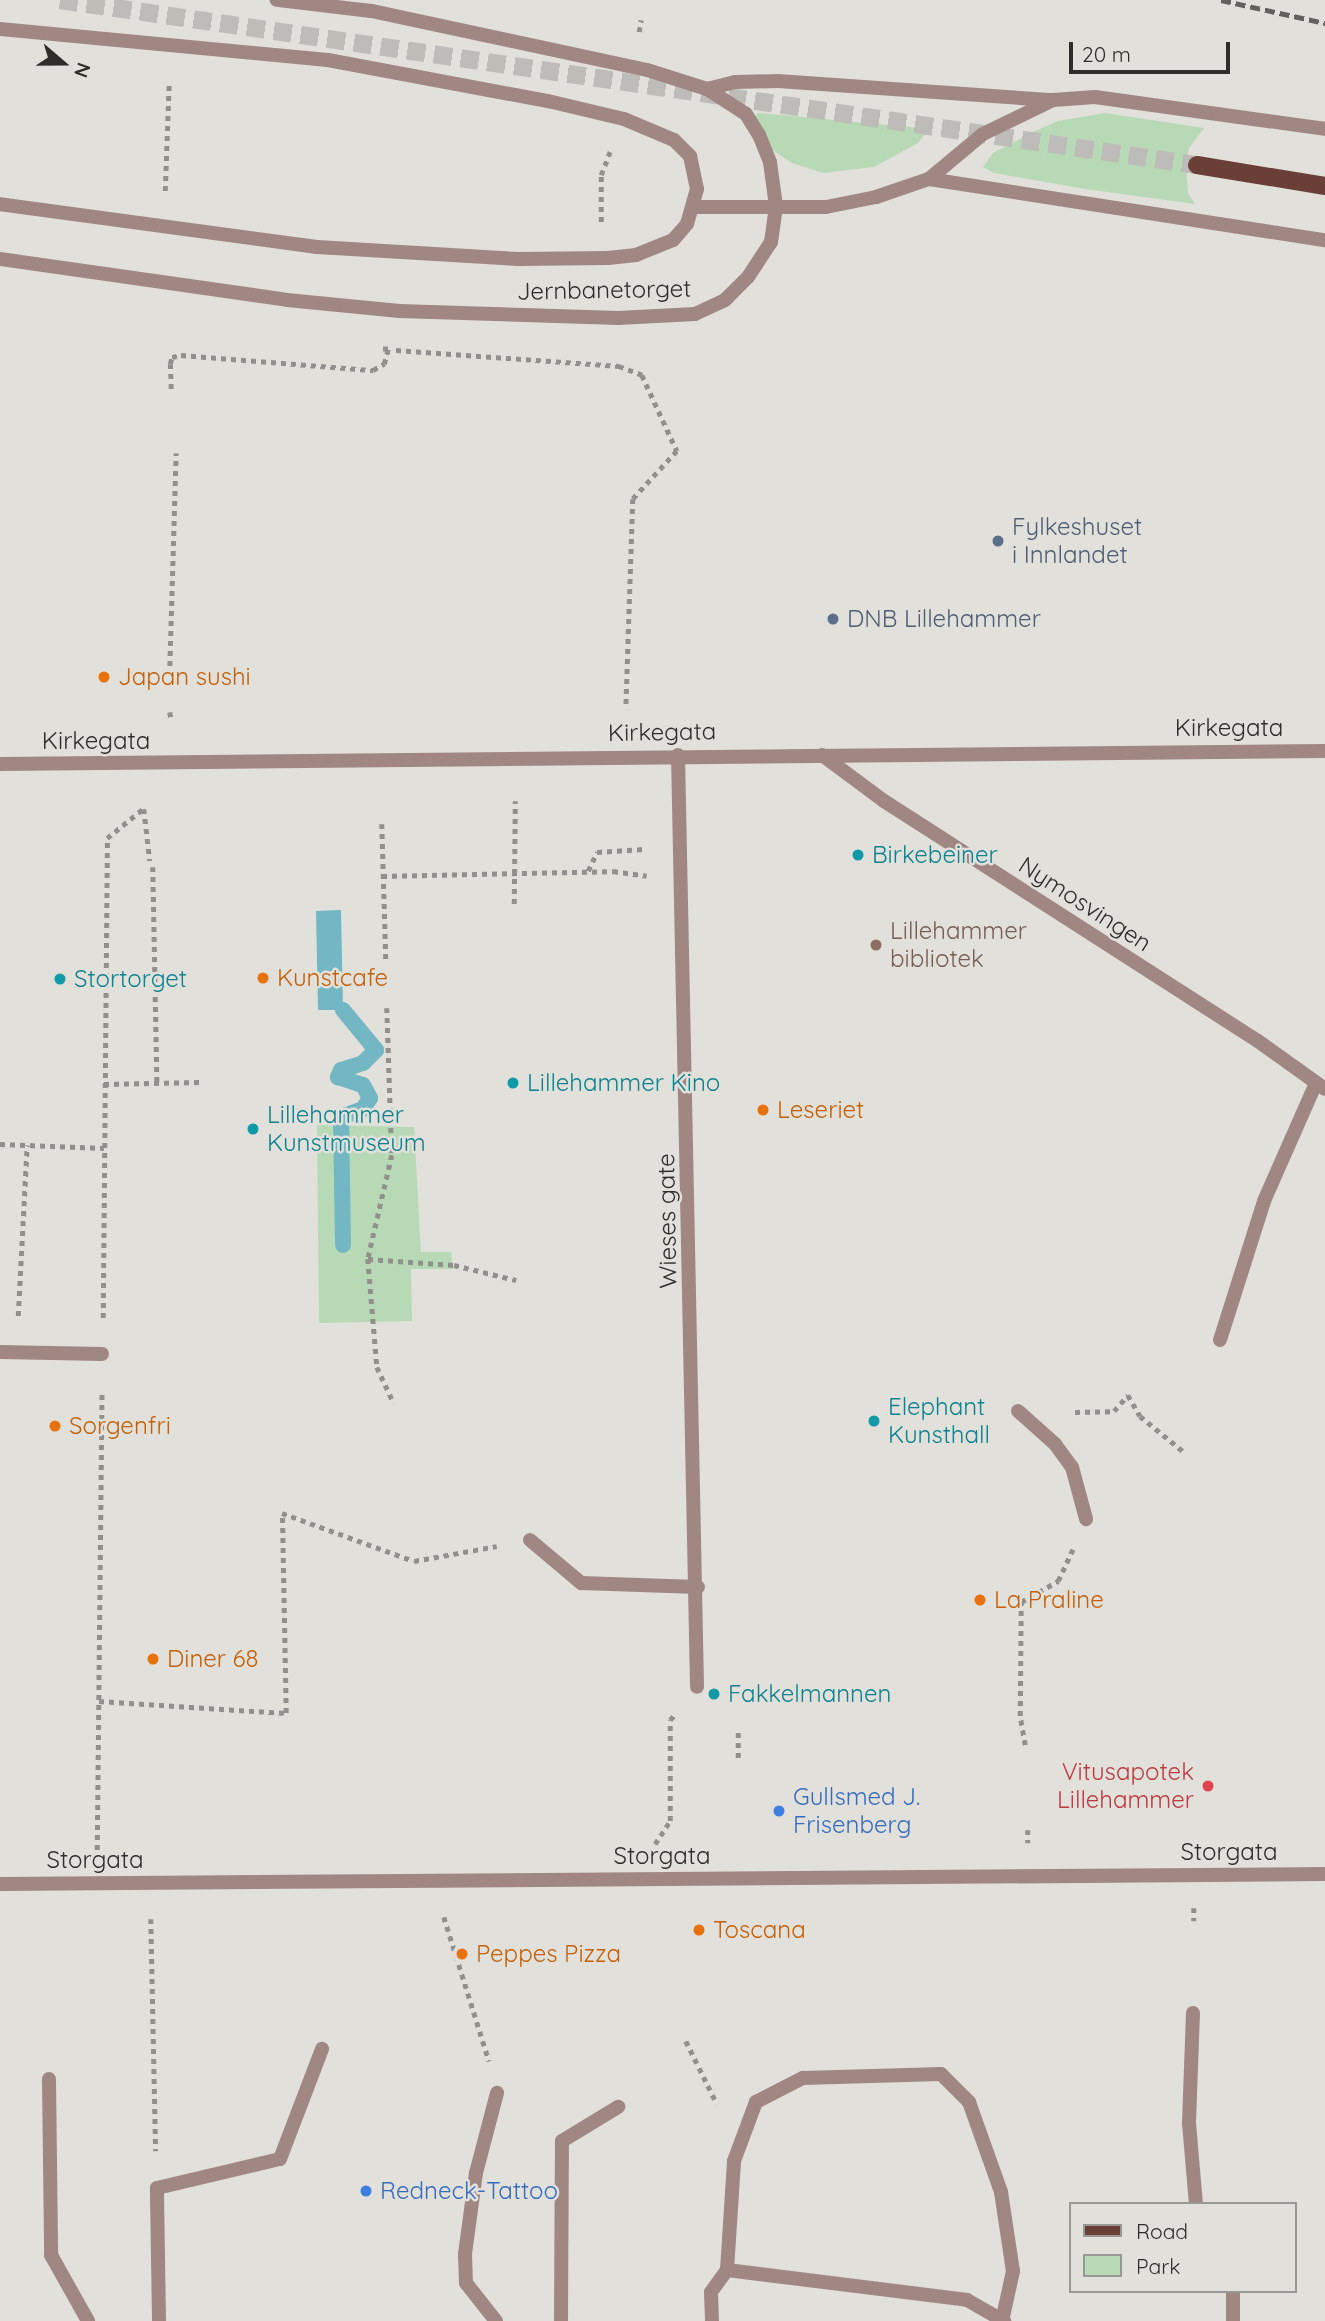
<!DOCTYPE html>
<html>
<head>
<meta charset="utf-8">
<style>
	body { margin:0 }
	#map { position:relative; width:1325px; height:2321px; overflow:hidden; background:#e2e0db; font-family:Quicksand,sans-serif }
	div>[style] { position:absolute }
	.green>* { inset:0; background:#b8d9b5 }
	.water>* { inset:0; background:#72b7c3 }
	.stream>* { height:16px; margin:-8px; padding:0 8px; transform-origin:8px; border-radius:8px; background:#72b7c3 }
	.primary-tunnel>* { height:18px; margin-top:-9px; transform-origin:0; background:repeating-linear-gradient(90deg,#bebcb8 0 18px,transparent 0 27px) }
	.path>* { height:4.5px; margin-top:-2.25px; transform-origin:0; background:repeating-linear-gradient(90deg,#91908c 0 5px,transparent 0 10px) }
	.lane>* { height:14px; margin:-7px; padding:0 7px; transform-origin:7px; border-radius:7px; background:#a18783 }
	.street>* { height:14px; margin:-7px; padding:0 7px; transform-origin:7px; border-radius:7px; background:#a18783 }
	.primary>* { height:18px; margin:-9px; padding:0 9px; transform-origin:9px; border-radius:9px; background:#693f38 }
	.rail>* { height:5px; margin-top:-2.5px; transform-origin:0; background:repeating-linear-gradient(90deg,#63615e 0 10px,transparent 0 15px) }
	.dots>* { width:19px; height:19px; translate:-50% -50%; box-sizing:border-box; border:4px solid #e2e0db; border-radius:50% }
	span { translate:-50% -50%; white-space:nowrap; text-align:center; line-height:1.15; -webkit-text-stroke:5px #e2e0db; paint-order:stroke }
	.street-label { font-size:24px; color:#2e2d2b }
	.service-label { font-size:24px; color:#4e5e75 }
	.left { translate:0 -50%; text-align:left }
	.food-label { font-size:24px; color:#c56008 }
	.culture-label { font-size:24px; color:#0d838f }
	.education-label { font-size:24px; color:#785e54 }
	.health-label { font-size:24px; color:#be3a42 }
	.right { translate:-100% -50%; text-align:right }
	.shop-label { font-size:24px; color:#366cbe }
	.legend { position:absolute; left:1069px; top:2202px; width:228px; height:91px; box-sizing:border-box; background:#e2e0db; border:2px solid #9a9895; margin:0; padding:9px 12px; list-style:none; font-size:21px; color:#2e2d2b }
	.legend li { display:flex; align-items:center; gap:14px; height:35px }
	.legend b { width:35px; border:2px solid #9a9895 }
	.north { position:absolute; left:28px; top:28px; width:70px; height:70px; -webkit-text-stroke:5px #e2e0db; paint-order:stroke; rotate:110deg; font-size:19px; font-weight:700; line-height:28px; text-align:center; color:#2e2d2b }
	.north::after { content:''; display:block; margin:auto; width:24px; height:32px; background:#2e2d2b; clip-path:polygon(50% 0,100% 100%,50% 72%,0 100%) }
	.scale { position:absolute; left:1069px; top:42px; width:161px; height:32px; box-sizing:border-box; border:4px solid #2e2d2b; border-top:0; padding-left:9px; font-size:21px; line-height:24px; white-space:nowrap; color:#2e2d2b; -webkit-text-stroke:5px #e2e0db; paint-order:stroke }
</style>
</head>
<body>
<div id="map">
	<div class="green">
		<i style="clip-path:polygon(758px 113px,920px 128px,925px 134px,918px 143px,874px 167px,823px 173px,792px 163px,771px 149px,754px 116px)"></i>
		<i style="clip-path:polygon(1105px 113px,1204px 128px,1189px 148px,1186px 165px,1188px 193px,1195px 204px,1085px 189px,994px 173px,983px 167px,993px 153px,1033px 132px,1058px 121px)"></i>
		<i style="clip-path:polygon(317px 1125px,414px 1127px,421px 1252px,451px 1252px,453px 1269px,411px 1269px,412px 1321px,319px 1323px)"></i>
	</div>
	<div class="water">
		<i style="clip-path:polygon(341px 910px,343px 1010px,318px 1010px,316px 911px)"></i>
	</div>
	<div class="stream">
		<i style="left:343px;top:1010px;width:52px;rotate:50.5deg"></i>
		<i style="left:376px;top:1050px;width:18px;rotate:135deg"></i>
		<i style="left:363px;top:1063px;width:23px;rotate:162deg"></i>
		<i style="left:341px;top:1070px;width:8px;rotate:113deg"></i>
		<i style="left:338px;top:1077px;width:26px;rotate:18deg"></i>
		<i style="left:363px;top:1085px;width:15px;rotate:62deg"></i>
		<i style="left:370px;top:1098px;width:13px;rotate:122deg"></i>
		<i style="left:363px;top:1109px;width:23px;rotate:160deg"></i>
		<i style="left:341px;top:1117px;width:128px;rotate:89.1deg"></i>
	</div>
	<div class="primary-tunnel">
		<i style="left:60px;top:0;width:1149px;rotate:8.26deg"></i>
	</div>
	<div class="path">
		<i style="left:639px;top:32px;width:12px;rotate:-81deg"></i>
		<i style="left:165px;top:191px;width:110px;rotate:-87.9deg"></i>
		<i style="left:601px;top:222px;width:47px;rotate:-90deg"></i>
		<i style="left:601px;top:175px;width:25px;rotate:-69deg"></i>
		<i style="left:396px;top:350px;width:224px;rotate:4.1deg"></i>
		<i style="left:619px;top:366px;width:25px;rotate:21deg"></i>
		<i style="left:642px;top:375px;width:84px;rotate:65.3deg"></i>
		<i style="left:677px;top:451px;width:65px;rotate:132.5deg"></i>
		<i style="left:633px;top:499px;width:210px;rotate:91.9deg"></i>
		<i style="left:171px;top:389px;width:25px;rotate:-92deg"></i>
		<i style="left:170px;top:364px;width:7px;rotate:-74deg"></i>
		<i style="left:172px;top:357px;width:9px;rotate:-13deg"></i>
		<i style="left:181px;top:355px;width:193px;rotate:4.5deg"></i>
		<i style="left:373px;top:370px;width:13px;rotate:-29deg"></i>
		<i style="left:384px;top:364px;width:16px;rotate:-75deg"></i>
		<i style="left:388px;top:349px;width:5px;rotate:180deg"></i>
		<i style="left:169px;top:686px;width:233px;rotate:-88.3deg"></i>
		<i style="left:170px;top:712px;width:6px;rotate:81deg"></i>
		<i style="left:144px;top:809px;width:52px;rotate:83.4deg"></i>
		<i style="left:382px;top:824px;width:135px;rotate:88.3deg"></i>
		<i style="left:153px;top:867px;width:217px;rotate:88.9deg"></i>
		<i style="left:588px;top:871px;width:21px;rotate:-65deg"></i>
		<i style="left:597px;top:852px;width:47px;rotate:-3.7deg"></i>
		<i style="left:382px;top:876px;width:231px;rotate:-1.2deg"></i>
		<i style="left:613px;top:871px;width:34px;rotate:8deg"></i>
		<i style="left:514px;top:904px;width:103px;rotate:-89.4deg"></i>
		<i style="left:387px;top:1008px;width:147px;rotate:88.1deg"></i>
		<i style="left:392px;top:1155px;width:107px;rotate:103deg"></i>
		<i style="left:368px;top:1259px;width:108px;rotate:85.2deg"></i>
		<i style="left:377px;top:1367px;width:40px;rotate:65deg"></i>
		<i style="left:104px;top:1084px;width:96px;rotate:-1.2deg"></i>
		<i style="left:0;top:1144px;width:104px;rotate:2.2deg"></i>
		<i style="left:368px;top:1259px;width:86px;rotate:4deg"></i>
		<i style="left:454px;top:1265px;width:64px;rotate:13.6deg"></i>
		<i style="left:18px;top:1316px;width:171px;rotate:-87deg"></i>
		<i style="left:103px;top:1318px;width:480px;rotate:-89.5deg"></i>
		<i style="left:107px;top:838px;width:48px;rotate:-39deg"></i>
		<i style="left:1075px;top:1412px;width:39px;rotate:-1deg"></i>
		<i style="left:1114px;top:1411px;width:21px;rotate:-49deg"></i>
		<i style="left:1128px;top:1395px;width:24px;rotate:60deg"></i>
		<i style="left:1140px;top:1416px;width:57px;rotate:39.3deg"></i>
		<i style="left:99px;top:1701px;width:187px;rotate:3.7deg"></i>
		<i style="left:286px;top:1713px;width:200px;rotate:-91.1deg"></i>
		<i style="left:282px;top:1513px;width:140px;rotate:20deg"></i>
		<i style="left:414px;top:1561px;width:84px;rotate:-10.2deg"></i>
		<i style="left:1025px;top:1745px;width:29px;rotate:-100deg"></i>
		<i style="left:1020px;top:1716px;width:114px;rotate:-89.5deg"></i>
		<i style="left:1021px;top:1602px;width:43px;rotate:-29.6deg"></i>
		<i style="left:1058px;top:1581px;width:35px;rotate:-65deg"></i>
		<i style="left:738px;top:1758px;width:27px;rotate:-90deg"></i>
		<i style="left:1028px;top:1830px;width:13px;rotate:90deg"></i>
		<i style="left:655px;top:1844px;width:27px;rotate:-57deg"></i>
		<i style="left:670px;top:1821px;width:101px;rotate:-90deg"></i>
		<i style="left:670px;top:1720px;width:8px;rotate:-50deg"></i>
		<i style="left:97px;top:1850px;width:460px;rotate:-89.4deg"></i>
		<i style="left:1194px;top:1908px;width:13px;rotate:90deg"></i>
		<i style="left:444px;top:1917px;width:151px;rotate:72.6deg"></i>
		<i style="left:151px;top:1919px;width:232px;rotate:88.8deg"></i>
		<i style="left:686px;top:2041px;width:70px;rotate:63.8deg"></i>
	</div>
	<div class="lane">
		<i style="left:0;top:29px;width:329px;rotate:5.4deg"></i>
		<i style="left:328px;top:60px;width:224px;rotate:10.6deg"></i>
		<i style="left:548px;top:101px;width:78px;rotate:13.3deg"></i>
		<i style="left:624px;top:119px;width:54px;rotate:22.8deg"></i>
		<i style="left:674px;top:140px;width:23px;rotate:45deg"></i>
		<i style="left:690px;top:156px;width:34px;rotate:78deg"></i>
		<i style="left:697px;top:189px;width:36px;rotate:106deg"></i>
		<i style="left:687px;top:224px;width:21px;rotate:131deg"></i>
		<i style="left:673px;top:240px;width:40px;rotate:158deg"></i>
		<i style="left:636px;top:255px;width:28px;rotate:174deg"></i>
		<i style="left:608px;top:258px;width:90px;rotate:179.4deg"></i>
		<i style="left:518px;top:259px;width:201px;rotate:-176.6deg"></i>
		<i style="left:317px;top:247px;width:320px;rotate:-172.3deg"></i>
		<i style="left:707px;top:89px;width:29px;rotate:-14deg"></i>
		<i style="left:735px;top:82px;width:43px;rotate:-1.3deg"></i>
		<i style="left:778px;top:81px;width:275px;rotate:4deg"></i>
		<i style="left:929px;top:179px;width:401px;rotate:8.8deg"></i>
		<i style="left:694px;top:207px;width:132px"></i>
		<i style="left:826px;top:207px;width:51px;rotate:-11.3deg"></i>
		<i style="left:876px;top:197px;width:56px;rotate:-18.8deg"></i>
		<i style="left:929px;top:179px;width:70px;rotate:-39.8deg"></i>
		<i style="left:983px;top:134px;width:78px;rotate:-25.9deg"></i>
		<i style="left:1053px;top:100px;width:42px;rotate:-4.1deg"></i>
		<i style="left:1095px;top:97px;width:232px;rotate:7.9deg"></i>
		<i style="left:0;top:259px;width:290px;rotate:8.1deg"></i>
		<i style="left:287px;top:300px;width:113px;rotate:5.6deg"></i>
		<i style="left:399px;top:311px;width:219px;rotate:1.8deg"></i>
		<i style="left:618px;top:318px;width:77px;rotate:-3deg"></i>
		<i style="left:695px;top:314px;width:33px;rotate:-25deg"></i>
		<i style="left:725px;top:300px;width:33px;rotate:-45deg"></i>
		<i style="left:748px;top:277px;width:42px;rotate:-56.7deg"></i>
		<i style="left:771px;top:242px;width:36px;rotate:-82deg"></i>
		<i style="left:776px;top:206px;width:44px;rotate:-97.8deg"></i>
		<i style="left:770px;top:162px;width:29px;rotate:-112deg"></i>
		<i style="left:759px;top:135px;width:25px;rotate:-122deg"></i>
		<i style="left:746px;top:114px;width:46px;rotate:-147.3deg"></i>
		<i style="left:707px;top:89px;width:63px;rotate:-162.4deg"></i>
		<i style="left:647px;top:70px;width:282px;rotate:-167.9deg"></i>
		<i style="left:371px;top:11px;width:95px;rotate:-173.3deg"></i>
		<i style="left:1220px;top:1340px;width:146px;rotate:-72.4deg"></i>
		<i style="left:1264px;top:1201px;width:129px;rotate:-66.2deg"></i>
		<i style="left:0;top:1352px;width:102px;rotate:1.1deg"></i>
		<i style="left:1018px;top:1411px;width:50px;rotate:41.7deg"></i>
		<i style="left:1055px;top:1444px;width:29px;rotate:54deg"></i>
		<i style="left:1072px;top:1467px;width:54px;rotate:74.9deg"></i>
		<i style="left:530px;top:1540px;width:67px;rotate:40.1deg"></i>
		<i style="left:581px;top:1583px;width:117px;rotate:2deg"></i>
		<i style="left:1193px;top:2013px;width:110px;rotate:92.1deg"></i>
		<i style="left:1189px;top:2123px;width:81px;rotate:85.1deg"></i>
		<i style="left:49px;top:2079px;width:176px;rotate:89.3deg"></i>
		<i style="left:51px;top:2255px;width:76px;rotate:60.7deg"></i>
		<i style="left:727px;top:2270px;width:109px;rotate:-86.3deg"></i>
		<i style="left:734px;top:2161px;width:63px;rotate:-69.6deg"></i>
		<i style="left:756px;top:2102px;width:53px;rotate:-27.1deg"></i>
		<i style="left:803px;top:2078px;width:138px;rotate:-1.7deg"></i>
		<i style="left:941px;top:2074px;width:40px;rotate:45deg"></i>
		<i style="left:969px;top:2102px;width:96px;rotate:70.4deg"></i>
		<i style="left:1001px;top:2192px;width:80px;rotate:81.4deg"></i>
		<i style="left:1013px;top:2271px;width:47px;rotate:102.3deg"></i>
		<i style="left:1233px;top:2291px;width:30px;rotate:90deg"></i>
		<i style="left:159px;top:2321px;width:133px;rotate:-90.9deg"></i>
		<i style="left:157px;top:2188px;width:126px;rotate:-13.3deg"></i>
		<i style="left:280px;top:2159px;width:118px;rotate:-69.1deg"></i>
		<i style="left:496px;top:2321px;width:48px;rotate:-128.3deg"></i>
		<i style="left:466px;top:2283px;width:29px;rotate:-92deg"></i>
		<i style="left:465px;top:2254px;width:82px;rotate:-82.3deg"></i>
		<i style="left:476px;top:2173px;width:83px;rotate:-75.3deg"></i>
		<i style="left:561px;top:2321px;width:180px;rotate:-89.7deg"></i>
		<i style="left:562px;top:2141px;width:66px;rotate:-31.3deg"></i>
		<i style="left:712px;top:2321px;width:29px;rotate:-92deg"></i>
		<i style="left:711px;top:2292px;width:27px;rotate:-54deg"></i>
		<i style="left:727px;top:2270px;width:242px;rotate:7.1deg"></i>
		<i style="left:967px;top:2300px;width:43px;rotate:29.6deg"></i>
	</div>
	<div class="street">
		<i style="left:678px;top:755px;width:932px;rotate:88.83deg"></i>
		<i style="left:822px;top:755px;width:77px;rotate:36.6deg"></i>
		<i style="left:884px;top:801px;width:444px;rotate:32.7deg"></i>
		<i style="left:1258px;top:1041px;width:82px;rotate:35.6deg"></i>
		<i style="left:0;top:764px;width:1325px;rotate:-0.56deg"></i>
		<i style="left:0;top:1884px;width:1325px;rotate:-0.43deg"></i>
	</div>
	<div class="primary">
		<i style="left:1197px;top:165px;width:130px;rotate:9.3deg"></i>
	</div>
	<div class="rail">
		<i style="left:1221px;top:0;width:107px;rotate:12.5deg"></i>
	</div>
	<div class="dots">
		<i style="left:998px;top:541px;background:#5c6f8a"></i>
		<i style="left:833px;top:619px;background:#5c6f8a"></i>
		<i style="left:104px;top:677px;background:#e8710a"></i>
		<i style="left:858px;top:855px;background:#0f9aa8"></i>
		<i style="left:876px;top:945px;background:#8d6e63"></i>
		<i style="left:263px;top:978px;background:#e8710a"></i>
		<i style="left:60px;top:979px;background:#0f9aa8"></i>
		<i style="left:513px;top:1083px;background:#0f9aa8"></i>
		<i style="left:763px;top:1110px;background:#e8710a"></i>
		<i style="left:253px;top:1129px;background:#0f9aa8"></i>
		<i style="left:874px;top:1421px;background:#0f9aa8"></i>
		<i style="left:55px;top:1426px;background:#e8710a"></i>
		<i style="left:980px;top:1600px;background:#e8710a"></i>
		<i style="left:153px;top:1659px;background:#e8710a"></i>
		<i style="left:714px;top:1694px;background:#0f9aa8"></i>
		<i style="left:1208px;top:1786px;background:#e0444e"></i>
		<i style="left:779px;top:1811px;background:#3f7fe0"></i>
		<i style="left:699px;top:1930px;background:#e8710a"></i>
		<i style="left:462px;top:1954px;background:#e8710a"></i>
		<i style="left:366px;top:2191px;background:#3f7fe0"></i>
	</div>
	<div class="street-label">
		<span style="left:604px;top:290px;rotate:-1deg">Jernbanetorget</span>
		<span style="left:1229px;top:728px">Kirkegata</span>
		<span style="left:662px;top:732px;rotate:-1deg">Kirkegata</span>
		<span style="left:96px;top:741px">Kirkegata</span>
		<span style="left:1085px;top:904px;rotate:33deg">Nymosvingen</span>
		<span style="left:667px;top:1221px;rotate:-91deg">Wieses gate</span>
		<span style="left:1229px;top:1852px">Storgata</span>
		<span style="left:662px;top:1856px">Storgata</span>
		<span style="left:95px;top:1860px">Storgata</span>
	</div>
	<div class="service-label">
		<span class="left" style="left:1012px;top:541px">Fylkeshuset<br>i Innlandet</span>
		<span class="left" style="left:847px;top:619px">DNB Lillehammer</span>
	</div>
	<div class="food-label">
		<span class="left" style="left:118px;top:677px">Japan sushi</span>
		<span class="left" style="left:277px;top:978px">Kunstcafe</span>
		<span class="left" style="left:777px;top:1110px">Leseriet</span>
		<span class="left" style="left:69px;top:1426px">Sorgenfri</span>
		<span class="left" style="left:994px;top:1600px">La Praline</span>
		<span class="left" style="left:167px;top:1659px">Diner 68</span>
		<span class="left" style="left:713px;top:1930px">Toscana</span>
		<span class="left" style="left:476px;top:1954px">Peppes Pizza</span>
	</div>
	<div class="culture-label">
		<span class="left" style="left:872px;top:855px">Birkebeiner</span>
		<span class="left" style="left:74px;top:979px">Stortorget</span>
		<span class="left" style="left:527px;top:1083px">Lillehammer Kino</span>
		<span class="left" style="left:267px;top:1129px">Lillehammer<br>Kunstmuseum</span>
		<span class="left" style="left:888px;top:1421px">Elephant<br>Kunsthall</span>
		<span class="left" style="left:728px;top:1694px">Fakkelmannen</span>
	</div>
	<div class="education-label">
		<span class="left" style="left:890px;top:945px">Lillehammer<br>bibliotek</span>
	</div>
	<div class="health-label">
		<span class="right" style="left:1194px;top:1786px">Vitusapotek<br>Lillehammer</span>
	</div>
	<div class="shop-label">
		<span class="left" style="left:793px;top:1811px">Gullsmed J.<br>Frisenberg</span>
		<span class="left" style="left:380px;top:2191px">Redneck-Tattoo</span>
	</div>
	<ul class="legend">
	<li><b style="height:9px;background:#693f38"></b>Road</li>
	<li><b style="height:19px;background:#b8d9b5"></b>Park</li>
	</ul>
	<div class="north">N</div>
	<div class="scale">20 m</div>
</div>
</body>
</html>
